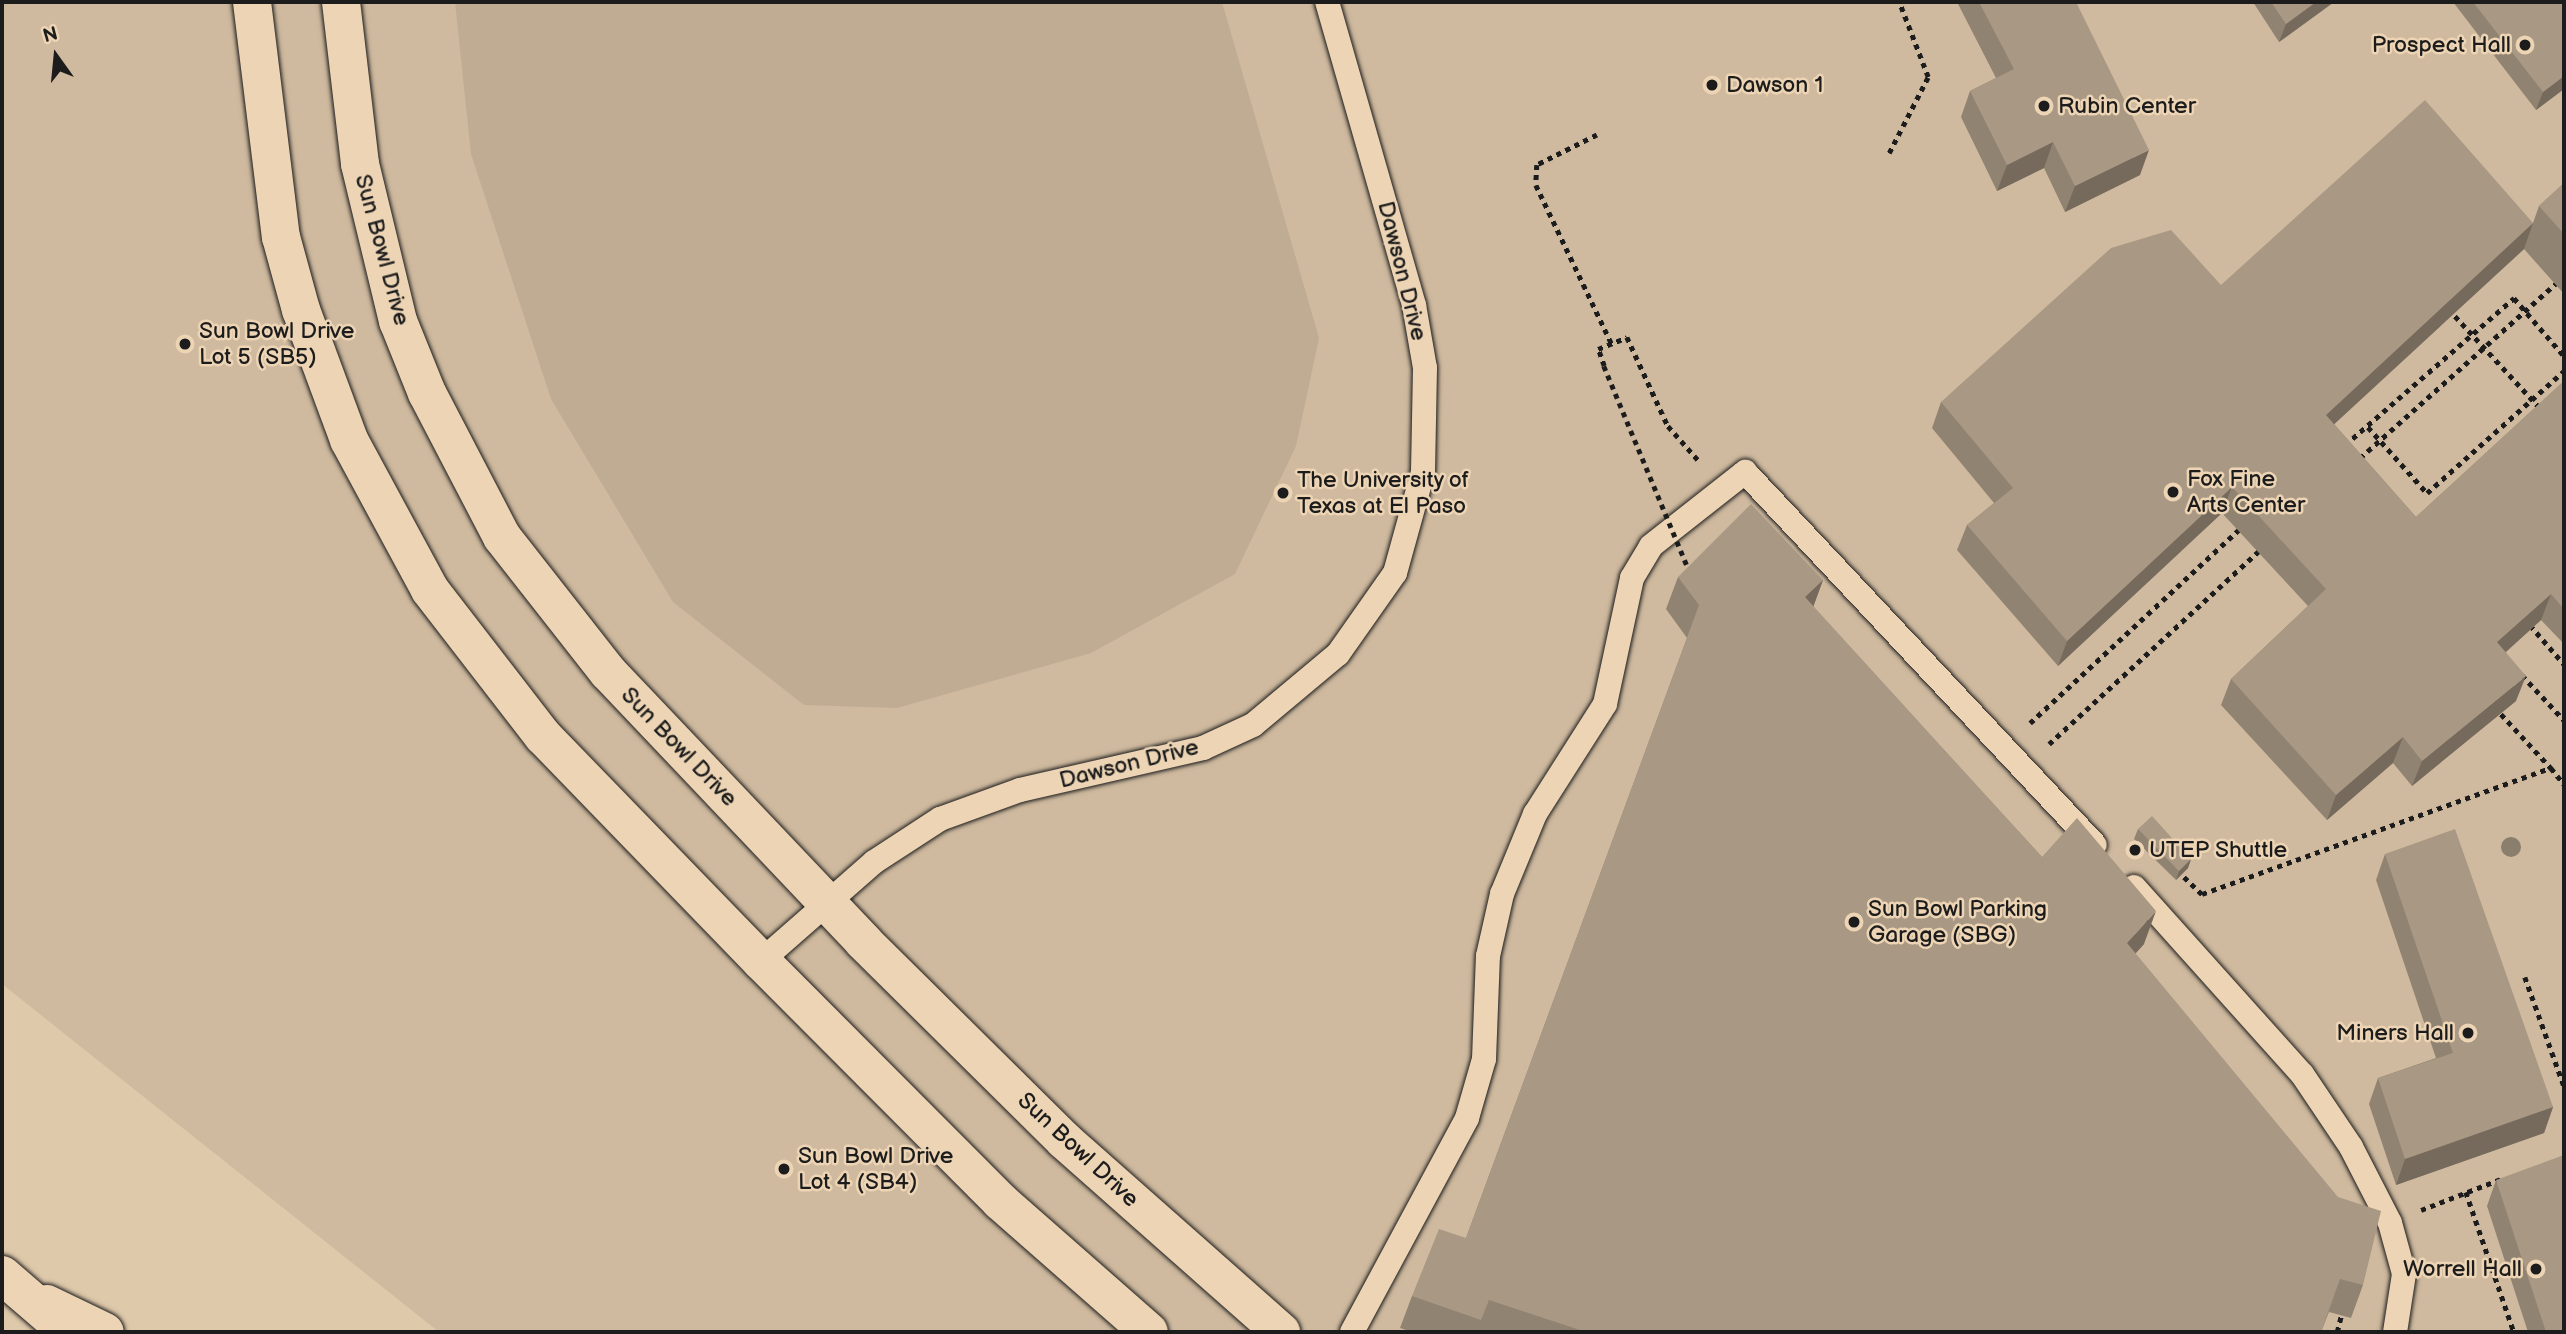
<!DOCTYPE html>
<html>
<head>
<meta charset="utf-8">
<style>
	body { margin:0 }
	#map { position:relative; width:2566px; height:1334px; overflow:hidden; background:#dfc9ab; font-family:"Balsamiq Sans",sans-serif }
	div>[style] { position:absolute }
	.built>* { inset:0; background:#cfba9f }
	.green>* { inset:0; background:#bfac93 }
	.path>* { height:4.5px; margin-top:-2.25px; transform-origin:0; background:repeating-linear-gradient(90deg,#1c1c1c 0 5px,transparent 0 10px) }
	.roads { filter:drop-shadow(0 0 2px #1c1c1c) drop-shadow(0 0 2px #1c1c1c) }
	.lane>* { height:24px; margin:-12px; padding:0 12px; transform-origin:12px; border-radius:12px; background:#ecd4b4 }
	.street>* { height:38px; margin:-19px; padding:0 19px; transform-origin:19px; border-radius:19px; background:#ecd4b4 }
	.highway>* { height:38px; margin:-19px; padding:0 19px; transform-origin:19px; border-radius:19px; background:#ecd4b4 }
	.path-bridge>* { height:4.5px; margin-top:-2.25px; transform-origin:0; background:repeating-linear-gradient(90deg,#1c1c1c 0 5px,transparent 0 10px) }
	.trees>* { width:20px; height:20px; margin:-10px; border-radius:50%; background:#8a7e6d }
	.wall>* { inset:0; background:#918371 }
	.shaded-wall>* { inset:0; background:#766a5c }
	.building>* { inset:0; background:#a99883 }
	.dots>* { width:19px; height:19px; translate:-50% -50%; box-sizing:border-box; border:4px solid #ecd4b4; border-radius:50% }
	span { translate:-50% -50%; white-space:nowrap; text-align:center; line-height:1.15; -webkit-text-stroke:5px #ecd4b4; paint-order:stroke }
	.poi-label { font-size:23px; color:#1c1c1c }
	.right { translate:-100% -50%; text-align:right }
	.left { translate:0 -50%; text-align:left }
	.street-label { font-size:23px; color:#1c1c1c }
	.frame { position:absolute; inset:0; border:4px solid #1c1c1c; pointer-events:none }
	.north { position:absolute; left:21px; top:21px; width:70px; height:70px; -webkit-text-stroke:5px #ecd4b4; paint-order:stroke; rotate:345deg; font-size:19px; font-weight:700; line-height:28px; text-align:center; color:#1c1c1c }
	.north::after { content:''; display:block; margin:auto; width:24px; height:32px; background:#1c1c1c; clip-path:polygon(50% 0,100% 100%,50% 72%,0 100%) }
</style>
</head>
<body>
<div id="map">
	<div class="built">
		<i style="clip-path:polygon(2px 2px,2564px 2px,2564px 1332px,439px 1332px,2px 984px)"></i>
	</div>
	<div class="green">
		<i style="clip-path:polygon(455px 2px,1222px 2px,1319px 338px,1296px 446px,1235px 574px,1091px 653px,897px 708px,804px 705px,673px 602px,551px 399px,471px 154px)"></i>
	</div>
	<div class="path">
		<i style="left:1597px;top:135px;width:67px;rotate:153.4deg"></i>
		<i style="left:1537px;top:165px;width:20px;rotate:93deg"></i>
		<i style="left:1536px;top:185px;width:176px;rotate:64.5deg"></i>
		<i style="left:1889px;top:153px;width:85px;rotate:-62.8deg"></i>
		<i style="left:1928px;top:77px;width:80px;rotate:-111.1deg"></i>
		<i style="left:1604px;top:366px;width:18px;rotate:-109deg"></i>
		<i style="left:1598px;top:349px;width:31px;rotate:-22deg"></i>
		<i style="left:1627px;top:337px;width:98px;rotate:65.3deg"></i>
		<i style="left:1668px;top:426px;width:48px;rotate:48.4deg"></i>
		<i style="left:2368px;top:427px;width:89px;rotate:48.2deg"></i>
		<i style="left:2427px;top:493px;width:183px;rotate:-41.7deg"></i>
		<i style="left:2345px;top:445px;width:224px;rotate:-41deg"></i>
		<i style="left:2514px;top:298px;width:77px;rotate:49.2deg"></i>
		<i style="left:2530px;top:625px;width:52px;rotate:48.9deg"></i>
		<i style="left:2522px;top:675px;width:62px;rotate:47deg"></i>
		<i style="left:2501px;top:714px;width:74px;rotate:47.2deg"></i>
		<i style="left:2030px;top:723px;width:289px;rotate:-42.8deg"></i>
		<i style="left:2049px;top:744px;width:287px;rotate:-42.6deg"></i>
		<i style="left:2177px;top:870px;width:35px;rotate:44deg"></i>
		<i style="left:2202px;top:894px;width:371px;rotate:-19.9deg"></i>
		<i style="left:2551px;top:768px;width:21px;rotate:51deg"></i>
		<i style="left:2525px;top:977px;width:116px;rotate:70.3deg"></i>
		<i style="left:2466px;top:1192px;width:148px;rotate:71.1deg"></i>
		<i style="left:2421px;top:1210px;width:86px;rotate:-21.2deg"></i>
		<i style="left:2337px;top:1332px;width:16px;rotate:-76deg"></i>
	</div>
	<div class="roads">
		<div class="lane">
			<i style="left:2134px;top:887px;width:251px;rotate:48.1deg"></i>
			<i style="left:2302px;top:1074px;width:88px;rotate:56.1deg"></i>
			<i style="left:2351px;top:1147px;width:85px;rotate:62.8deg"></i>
			<i style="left:2390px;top:1223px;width:53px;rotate:74.6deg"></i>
			<i style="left:2404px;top:1274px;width:59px;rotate:98.8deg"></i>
			<i style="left:761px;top:961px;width:150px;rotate:-41.2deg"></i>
			<i style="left:874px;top:862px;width:79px;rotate:-33.1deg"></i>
			<i style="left:940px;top:819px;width:85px;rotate:-19.9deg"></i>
			<i style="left:1020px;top:790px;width:188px;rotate:-12.9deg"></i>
			<i style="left:1203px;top:748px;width:55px;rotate:-24.7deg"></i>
			<i style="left:1253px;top:725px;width:111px;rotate:-39.9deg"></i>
			<i style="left:1338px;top:654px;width:99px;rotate:-54.9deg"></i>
			<i style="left:1395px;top:573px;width:105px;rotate:-74.5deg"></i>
			<i style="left:1423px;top:472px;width:104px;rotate:-88.9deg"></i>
			<i style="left:1425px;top:368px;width:64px;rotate:-99.9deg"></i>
			<i style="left:1414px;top:305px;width:315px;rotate:-106deg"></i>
			<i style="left:1352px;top:1332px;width:243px;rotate:-61.7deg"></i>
			<i style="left:1467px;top:1118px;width:61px;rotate:-73.9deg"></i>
			<i style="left:1484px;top:1059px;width:103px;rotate:-87.8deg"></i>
			<i style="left:1488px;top:956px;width:64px;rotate:-77.3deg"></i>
			<i style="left:1502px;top:894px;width:87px;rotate:-67.6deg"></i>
			<i style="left:1535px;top:814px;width:130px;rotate:-57.5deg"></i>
			<i style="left:1605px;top:704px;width:129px;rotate:-77.9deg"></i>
			<i style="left:1632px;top:578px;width:37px;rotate:-59deg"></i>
			<i style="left:1651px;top:546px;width:120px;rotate:-38.2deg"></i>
			<i style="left:1745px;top:472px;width:511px;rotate:46.82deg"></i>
		</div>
		<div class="street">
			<i style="left:252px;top:2px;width:237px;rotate:83deg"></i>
			<i style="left:281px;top:237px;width:76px;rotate:74.7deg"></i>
			<i style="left:301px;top:310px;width:139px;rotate:69.7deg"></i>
			<i style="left:349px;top:440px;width:170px;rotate:61.6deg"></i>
			<i style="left:430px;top:590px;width:185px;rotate:52.3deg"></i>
			<i style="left:543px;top:736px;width:313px;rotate:45.9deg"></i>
			<i style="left:761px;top:961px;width:339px;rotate:45.1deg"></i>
			<i style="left:1000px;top:1201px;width:198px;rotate:41.3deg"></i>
			<i style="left:341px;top:2px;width:163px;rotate:83.3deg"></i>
			<i style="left:360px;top:164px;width:162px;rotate:76.4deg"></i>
			<i style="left:398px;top:321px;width:78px;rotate:68.1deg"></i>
			<i style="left:427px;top:393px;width:162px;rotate:62.5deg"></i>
			<i style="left:502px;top:537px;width:172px;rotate:51.9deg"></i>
			<i style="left:608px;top:672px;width:371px;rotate:46.5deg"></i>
			<i style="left:863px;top:941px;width:283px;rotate:44.7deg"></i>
			<i style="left:1064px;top:1140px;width:290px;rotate:41.5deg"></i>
		</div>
		<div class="highway">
			<i style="left:2px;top:1275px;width:87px;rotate:40.8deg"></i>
			<i style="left:47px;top:1304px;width:64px;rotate:25.8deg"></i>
		</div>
	</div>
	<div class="path-bridge">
		<i style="left:2455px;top:316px;width:125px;rotate:47.3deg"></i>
		<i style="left:1604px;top:366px;width:221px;rotate:67.4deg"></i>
		<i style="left:2360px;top:458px;width:273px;rotate:-41.7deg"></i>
	</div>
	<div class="trees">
		<i style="left:2511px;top:847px"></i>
	</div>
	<div class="wall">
		<i style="clip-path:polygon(1957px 2px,2076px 2px,2140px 175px,2065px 212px,2044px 168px,1997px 191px,1961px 117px,1970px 91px,1996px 78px)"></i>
		<i style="clip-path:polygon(2253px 2px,2334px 2px,2279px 42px)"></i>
		<i style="clip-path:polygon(2453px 2px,2564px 2px,2564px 89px,2536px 110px)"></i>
		<i style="clip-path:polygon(2564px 183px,2564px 294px,2524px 249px,2334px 424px,2416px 517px,2564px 381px,2564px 644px,2541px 620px,2506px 652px,2516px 701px,2412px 786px,2393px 763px,2327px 820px,2221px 705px,2231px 679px,2308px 606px,2222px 513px,2058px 666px,1957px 550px,1967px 525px,1994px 503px,1932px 428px,1941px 402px,2221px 285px,2533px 223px,2539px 206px)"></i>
		<i style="clip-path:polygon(1678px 577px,1823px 580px,1813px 607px,2042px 857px,2144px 944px,2135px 954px,2363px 1285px,2351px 1318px,2329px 1312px,2321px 1332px,1412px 1332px,1400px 1328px,1412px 1296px,1466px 1238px,1687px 638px,1666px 609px)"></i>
		<i style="clip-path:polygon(2138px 829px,2191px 859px,2188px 868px,2176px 880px,2134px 839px)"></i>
		<i style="clip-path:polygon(2385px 854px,2553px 1107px,2544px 1133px,2396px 1185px,2369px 1104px,2378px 1078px,2436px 1058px,2376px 880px)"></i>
		<i style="clip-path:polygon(2496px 1180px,2564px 1332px,2528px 1332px,2487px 1206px)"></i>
	</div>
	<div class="shaded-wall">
		<i style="clip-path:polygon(2316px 2px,2334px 2px,2279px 42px,2286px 24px)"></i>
		<i style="clip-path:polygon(2564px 76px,2564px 89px,2536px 110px,2543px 92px)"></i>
		<i style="clip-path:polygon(2053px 142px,2044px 168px,1997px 191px,2007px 165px)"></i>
		<i style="clip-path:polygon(2149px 150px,2140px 175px,2065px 212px,2075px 186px)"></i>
		<i style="clip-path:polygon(2533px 223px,2524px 249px,2316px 441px,2326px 415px)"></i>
		<i style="clip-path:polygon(2232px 487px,2222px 513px,2058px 666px,2067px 641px)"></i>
		<i style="clip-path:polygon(1823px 580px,1811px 613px,1805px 597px)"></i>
		<i style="clip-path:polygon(2551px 594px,2541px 620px,2488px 668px,2497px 642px)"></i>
		<i style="clip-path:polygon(2526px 676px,2516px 701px,2412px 786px,2422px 761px)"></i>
		<i style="clip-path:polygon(2403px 737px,2393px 763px,2327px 820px,2336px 795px)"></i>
		<i style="clip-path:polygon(2191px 859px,2188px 868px,2176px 880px,2179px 871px)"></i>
		<i style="clip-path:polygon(2156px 911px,2144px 944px,2115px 976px,2127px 943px)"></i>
		<i style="clip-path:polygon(2553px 1107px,2544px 1133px,2396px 1185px,2405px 1159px)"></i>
	</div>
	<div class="building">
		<i style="clip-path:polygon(1979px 2px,2076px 2px,2149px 150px,2075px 186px,2053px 142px,2007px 165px,1970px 91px,2014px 69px)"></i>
		<i style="clip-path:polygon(2271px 2px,2316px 2px,2286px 24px)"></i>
		<i style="clip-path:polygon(2473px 2px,2564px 2px,2564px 76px,2543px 92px)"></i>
		<i style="clip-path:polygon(2425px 100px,2533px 223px,2326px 415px,2416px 517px,2564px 381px,2564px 609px,2551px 594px,2497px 642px,2526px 676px,2422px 761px,2403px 737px,2336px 795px,2231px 679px,2326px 589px,2232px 487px,2067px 641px,1967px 525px,2013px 488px,1941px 402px,2111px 248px,2171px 230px,2221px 285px)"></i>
		<i style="clip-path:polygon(2564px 183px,2564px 234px,2539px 206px)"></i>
		<i style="clip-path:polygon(1751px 504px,1823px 580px,1805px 597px,2042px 857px,2077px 818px,2156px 911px,2127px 943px,2338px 1197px,2381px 1211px,2363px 1285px,2340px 1279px,2321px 1332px,1586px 1332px,1489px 1300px,1481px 1320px,1412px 1296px,1439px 1229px,1466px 1238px,1699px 605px,1678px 577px)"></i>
		<i style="clip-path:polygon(2152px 816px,2191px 859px,2179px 871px,2138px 829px)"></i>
		<i style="clip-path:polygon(2455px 829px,2553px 1107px,2405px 1159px,2378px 1078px,2453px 1053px,2385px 854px)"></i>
		<i style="clip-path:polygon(2564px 1155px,2564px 1332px,2546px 1332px,2496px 1180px)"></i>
	</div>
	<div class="dots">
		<i style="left:2525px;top:45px;background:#1c1c1c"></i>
		<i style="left:1712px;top:85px;background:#1c1c1c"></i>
		<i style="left:2044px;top:106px;background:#1c1c1c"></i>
		<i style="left:185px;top:344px;background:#1c1c1c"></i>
		<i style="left:2173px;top:492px;background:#1c1c1c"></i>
		<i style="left:1283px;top:493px;background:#1c1c1c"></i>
		<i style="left:2135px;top:850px;background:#1c1c1c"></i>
		<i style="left:1854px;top:922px;background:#1c1c1c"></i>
		<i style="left:2468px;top:1033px;background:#1c1c1c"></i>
		<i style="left:784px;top:1169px;background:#1c1c1c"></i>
		<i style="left:2536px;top:1269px;background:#1c1c1c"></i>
	</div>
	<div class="poi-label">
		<span class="right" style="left:2511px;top:45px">Prospect Hall</span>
		<span class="left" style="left:1726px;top:85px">Dawson 1</span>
		<span class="left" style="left:2058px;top:106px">Rubin Center</span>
		<span class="left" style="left:199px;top:344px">Sun Bowl Drive<br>Lot 5 (SB5)</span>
		<span class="left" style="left:2187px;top:492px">Fox Fine<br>Arts Center</span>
		<span class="left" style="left:1297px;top:493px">The University of<br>Texas at El Paso</span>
		<span class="left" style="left:2149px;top:850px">UTEP Shuttle</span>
		<span class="left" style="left:1868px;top:922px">Sun Bowl Parking<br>Garage (SBG)</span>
		<span class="right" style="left:2454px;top:1033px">Miners Hall</span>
		<span class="left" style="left:798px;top:1169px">Sun Bowl Drive<br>Lot 4 (SB4)</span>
		<span class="right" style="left:2522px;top:1269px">Worrell Hall</span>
	</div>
	<div class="street-label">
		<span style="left:382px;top:250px;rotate:75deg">Sun Bowl Drive</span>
		<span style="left:1402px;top:271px;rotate:76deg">Dawson Drive</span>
		<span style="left:679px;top:747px;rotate:46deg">Sun Bowl Drive</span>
		<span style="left:1129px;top:764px;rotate:-14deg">Dawson Drive</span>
		<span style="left:1078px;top:1150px;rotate:43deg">Sun Bowl Drive</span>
	</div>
	<div class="frame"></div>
	<div class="north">N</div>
</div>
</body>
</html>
